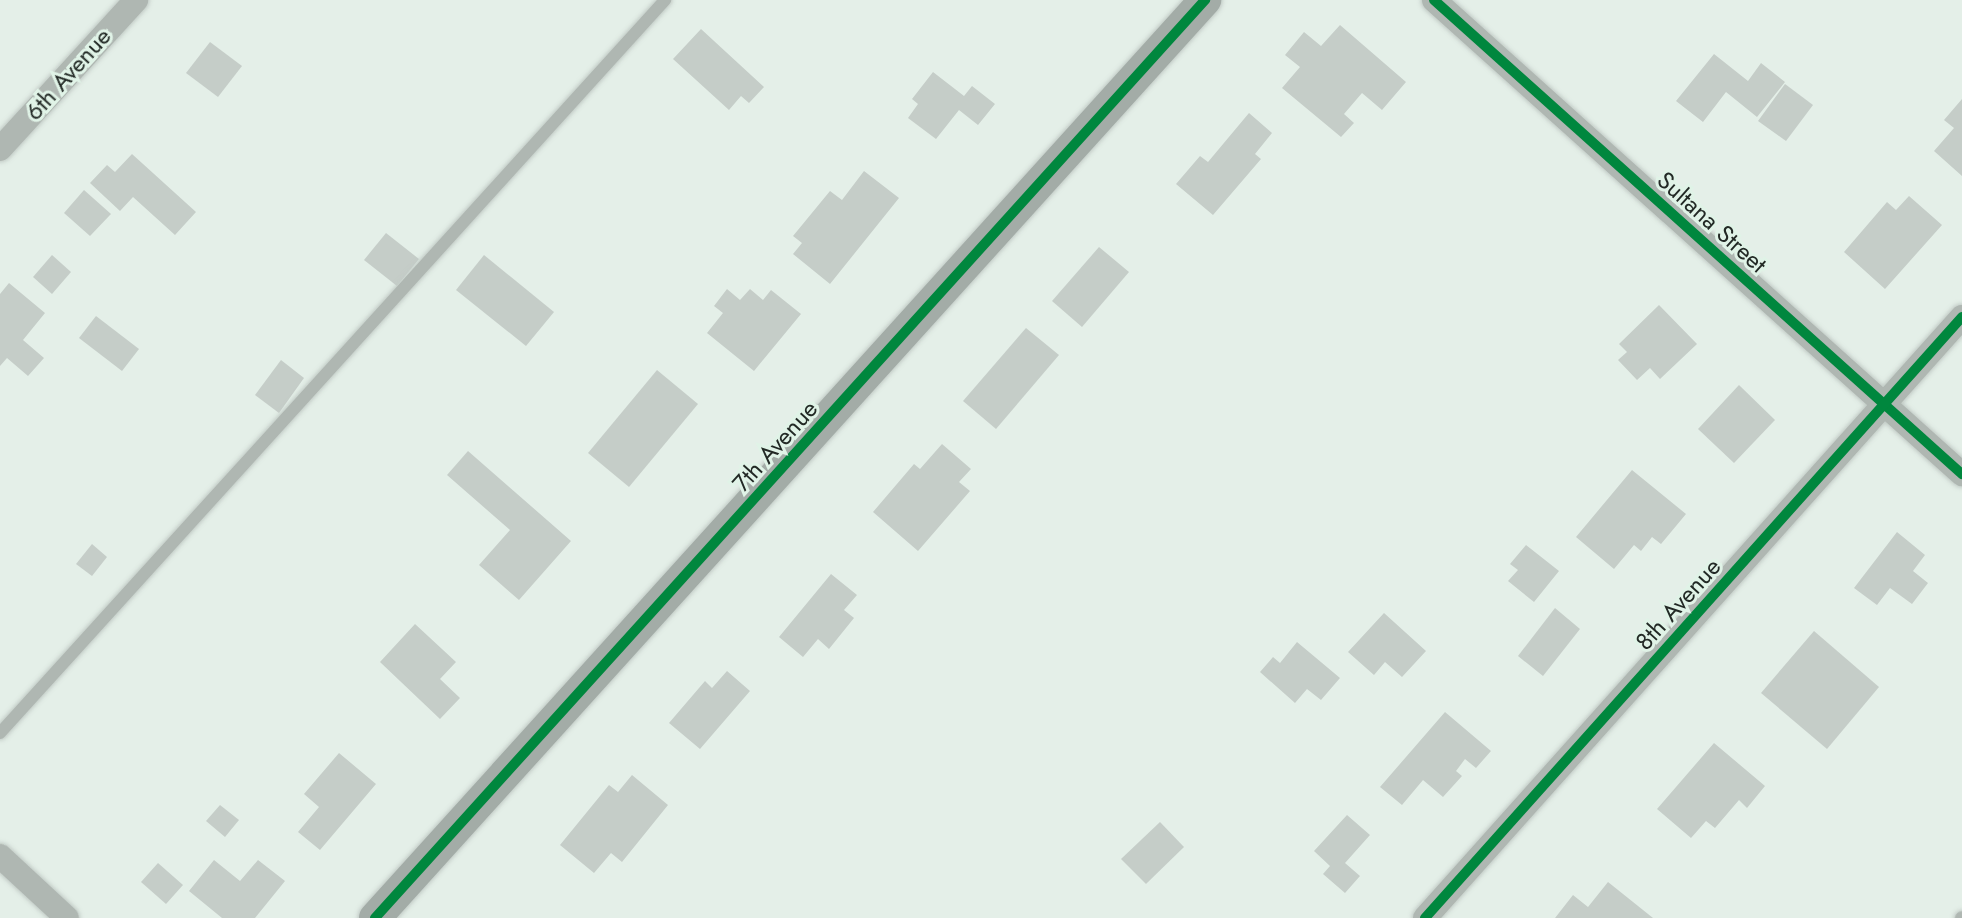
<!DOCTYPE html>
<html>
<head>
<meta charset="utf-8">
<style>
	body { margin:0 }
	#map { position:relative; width:1962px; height:918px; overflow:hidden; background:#e4efe8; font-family:Jost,sans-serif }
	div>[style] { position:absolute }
	.building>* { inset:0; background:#c5cdc8 }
	.roads { filter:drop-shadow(0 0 2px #c2cbc6) drop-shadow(0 0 2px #c2cbc6) }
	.lane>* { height:12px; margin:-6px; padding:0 6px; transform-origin:6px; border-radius:6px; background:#afb7b2 }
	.street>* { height:24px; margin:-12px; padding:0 12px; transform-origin:12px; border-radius:12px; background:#afb7b2 }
	.secondary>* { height:32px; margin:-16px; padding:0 16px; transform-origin:16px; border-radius:16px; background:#a3aca7 }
	.cycleway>* { height:10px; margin:-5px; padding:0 5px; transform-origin:5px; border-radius:5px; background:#00873e }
	span { translate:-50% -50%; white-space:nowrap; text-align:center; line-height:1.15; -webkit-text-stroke:6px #e0f3e7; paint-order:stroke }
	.street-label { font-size:24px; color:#222925 }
</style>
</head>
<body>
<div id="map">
	<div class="building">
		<i style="clip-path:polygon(1340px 25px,1406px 82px,1382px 110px,1362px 93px,1344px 114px,1354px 123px,1341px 137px,1282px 88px,1300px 67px,1285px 55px,1304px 32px,1321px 46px)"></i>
		<i style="clip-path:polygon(701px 29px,764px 87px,749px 103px,741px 96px,729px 110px,673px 59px)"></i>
		<i style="clip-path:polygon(210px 42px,242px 66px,218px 97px,186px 73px)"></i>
		<i style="clip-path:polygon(1714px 54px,1748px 81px,1761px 63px,1785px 82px,1757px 117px,1726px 92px,1703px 122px,1676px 101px)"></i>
		<i style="clip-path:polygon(933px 72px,964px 96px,972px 86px,995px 104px,978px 125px,959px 110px,936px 139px,908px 118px,918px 104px,912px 99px)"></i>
		<i style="clip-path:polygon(1785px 84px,1813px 105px,1786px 141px,1758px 121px)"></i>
		<i style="clip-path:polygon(1962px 99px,1962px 176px,1934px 151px,1954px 128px,1944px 120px)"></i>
		<i style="clip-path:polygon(1249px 113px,1272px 133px,1255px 154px,1261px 159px,1213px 215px,1176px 184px,1200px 156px,1208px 162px)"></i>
		<i style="clip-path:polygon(132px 154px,196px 212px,175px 235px,133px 197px,120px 211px,90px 183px,107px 165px,115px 172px)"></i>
		<i style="clip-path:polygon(864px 171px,899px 198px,830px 284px,793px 254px,802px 243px,793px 236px,830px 191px,842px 200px)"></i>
		<i style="clip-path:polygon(84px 190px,111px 214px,90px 236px,64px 213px)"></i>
		<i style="clip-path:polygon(1909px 196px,1942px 225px,1885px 289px,1844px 252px,1887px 202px,1896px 210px)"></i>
		<i style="clip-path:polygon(386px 233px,419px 259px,397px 286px,364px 260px)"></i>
		<i style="clip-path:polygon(1099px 247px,1129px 272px,1082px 327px,1052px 301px)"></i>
		<i style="clip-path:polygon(52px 255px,71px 272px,52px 294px,33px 277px)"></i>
		<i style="clip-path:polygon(484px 255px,554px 312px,526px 346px,456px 290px)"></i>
		<i style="clip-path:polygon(9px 283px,45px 313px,23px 340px,44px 358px,28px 376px,7px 358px,0 366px,0 294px)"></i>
		<i style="clip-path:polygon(727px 289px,740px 300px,750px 289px,763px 300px,771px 290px,801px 314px,754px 371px,707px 333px,723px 313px,714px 306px)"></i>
		<i style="clip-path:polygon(1659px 305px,1697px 344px,1660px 379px,1650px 368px,1637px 380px,1618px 360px,1627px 352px,1619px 344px)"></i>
		<i style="clip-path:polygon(96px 316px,139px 349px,122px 371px,79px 338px)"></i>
		<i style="clip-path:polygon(1026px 328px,1059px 355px,996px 429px,963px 401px)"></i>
		<i style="clip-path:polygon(281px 360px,304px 378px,279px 413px,255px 395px)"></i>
		<i style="clip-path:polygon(657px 370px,698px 404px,629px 487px,588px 453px)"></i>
		<i style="clip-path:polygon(1739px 385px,1775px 420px,1734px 463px,1698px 429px)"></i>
		<i style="clip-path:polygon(942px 444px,971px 469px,959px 482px,970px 491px,918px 551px,873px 512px,914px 464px,920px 469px)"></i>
		<i style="clip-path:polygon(468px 451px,571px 541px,519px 600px,479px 565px,510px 530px,447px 475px)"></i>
		<i style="clip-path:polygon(1632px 470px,1686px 514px,1661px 544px,1652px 537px,1641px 551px,1634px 545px,1614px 569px,1576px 537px)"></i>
		<i style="clip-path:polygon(1897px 532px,1925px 555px,1913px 571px,1928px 583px,1912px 604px,1890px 588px,1877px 605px,1854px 588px)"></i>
		<i style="clip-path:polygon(92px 544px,107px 557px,92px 576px,76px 564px)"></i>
		<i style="clip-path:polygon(1526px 545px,1559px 571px,1534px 602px,1508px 581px,1518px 570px,1510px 564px)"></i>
		<i style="clip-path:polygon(831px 574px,857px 595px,844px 610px,854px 618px,829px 649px,818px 639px,803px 657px,779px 637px)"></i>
		<i style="clip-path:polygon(1555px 608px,1580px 629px,1543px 676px,1518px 656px)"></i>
		<i style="clip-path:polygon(1384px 613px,1426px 651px,1402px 677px,1385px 662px,1374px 675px,1348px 652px)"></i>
		<i style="clip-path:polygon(415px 624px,456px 662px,440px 679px,460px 698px,440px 719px,380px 662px)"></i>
		<i style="clip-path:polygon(1814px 631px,1879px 687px,1827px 749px,1761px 693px)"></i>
		<i style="clip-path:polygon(1297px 642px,1340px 678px,1321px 700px,1307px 689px,1295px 703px,1260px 672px,1273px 657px,1280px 663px)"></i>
		<i style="clip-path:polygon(727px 671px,750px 691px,700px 749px,669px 723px,705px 681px,712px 688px)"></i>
		<i style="clip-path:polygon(1445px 712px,1491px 751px,1476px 768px,1465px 759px,1456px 771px,1462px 776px,1443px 797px,1423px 780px,1402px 805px,1380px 787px)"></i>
		<i style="clip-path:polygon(1714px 743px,1765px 786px,1747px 808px,1739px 800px,1715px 828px,1706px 821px,1691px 838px,1657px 809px)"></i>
		<i style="clip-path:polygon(339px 753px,376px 784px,320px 850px,298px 832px,319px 807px,304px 794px)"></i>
		<i style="clip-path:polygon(632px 775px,668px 805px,622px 862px,611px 853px,594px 873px,560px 845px,609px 785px,618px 792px)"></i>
		<i style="clip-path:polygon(220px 805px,239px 820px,225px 837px,206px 821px)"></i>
		<i style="clip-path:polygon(1347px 815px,1370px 835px,1345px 863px,1360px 876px,1345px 893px,1323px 874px,1330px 866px,1314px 851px)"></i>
		<i style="clip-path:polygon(1160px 822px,1184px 847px,1146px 884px,1121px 859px)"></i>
		<i style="clip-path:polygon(214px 860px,240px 881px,258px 860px,285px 881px,255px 918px,222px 918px,189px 891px)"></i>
		<i style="clip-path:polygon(158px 863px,183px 885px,166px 904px,141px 882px)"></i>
		<i style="clip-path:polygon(1608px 882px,1653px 918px,1555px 918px,1573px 895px,1588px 907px)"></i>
	</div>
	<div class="roads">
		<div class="lane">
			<i style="left:0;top:733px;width:990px;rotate:-47.78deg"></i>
			<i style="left:1961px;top:918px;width:1px;rotate:-45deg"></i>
		</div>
		<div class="street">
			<i style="left:1434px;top:0;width:710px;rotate:41.92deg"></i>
			<i style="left:0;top:149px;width:202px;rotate:-47.6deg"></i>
			<i style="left:0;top:856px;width:91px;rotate:42.8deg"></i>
			<i style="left:1425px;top:918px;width:806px;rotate:-48.22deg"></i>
		</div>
		<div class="secondary">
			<i style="left:375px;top:918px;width:1238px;rotate:-47.88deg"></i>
		</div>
	</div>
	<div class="cycleway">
		<i style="left:1434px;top:0;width:710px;rotate:41.92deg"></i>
		<i style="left:375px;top:918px;width:1238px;rotate:-47.88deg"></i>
		<i style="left:1425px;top:918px;width:806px;rotate:-48.22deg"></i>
	</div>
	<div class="street-label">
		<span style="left:68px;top:74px;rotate:-48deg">6th Avenue</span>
		<span style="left:1712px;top:222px;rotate:42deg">Sultana Street</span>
		<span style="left:775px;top:446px;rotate:-48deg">7th Avenue</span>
		<span style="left:1678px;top:604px;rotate:-48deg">8th Avenue</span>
	</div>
</div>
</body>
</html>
